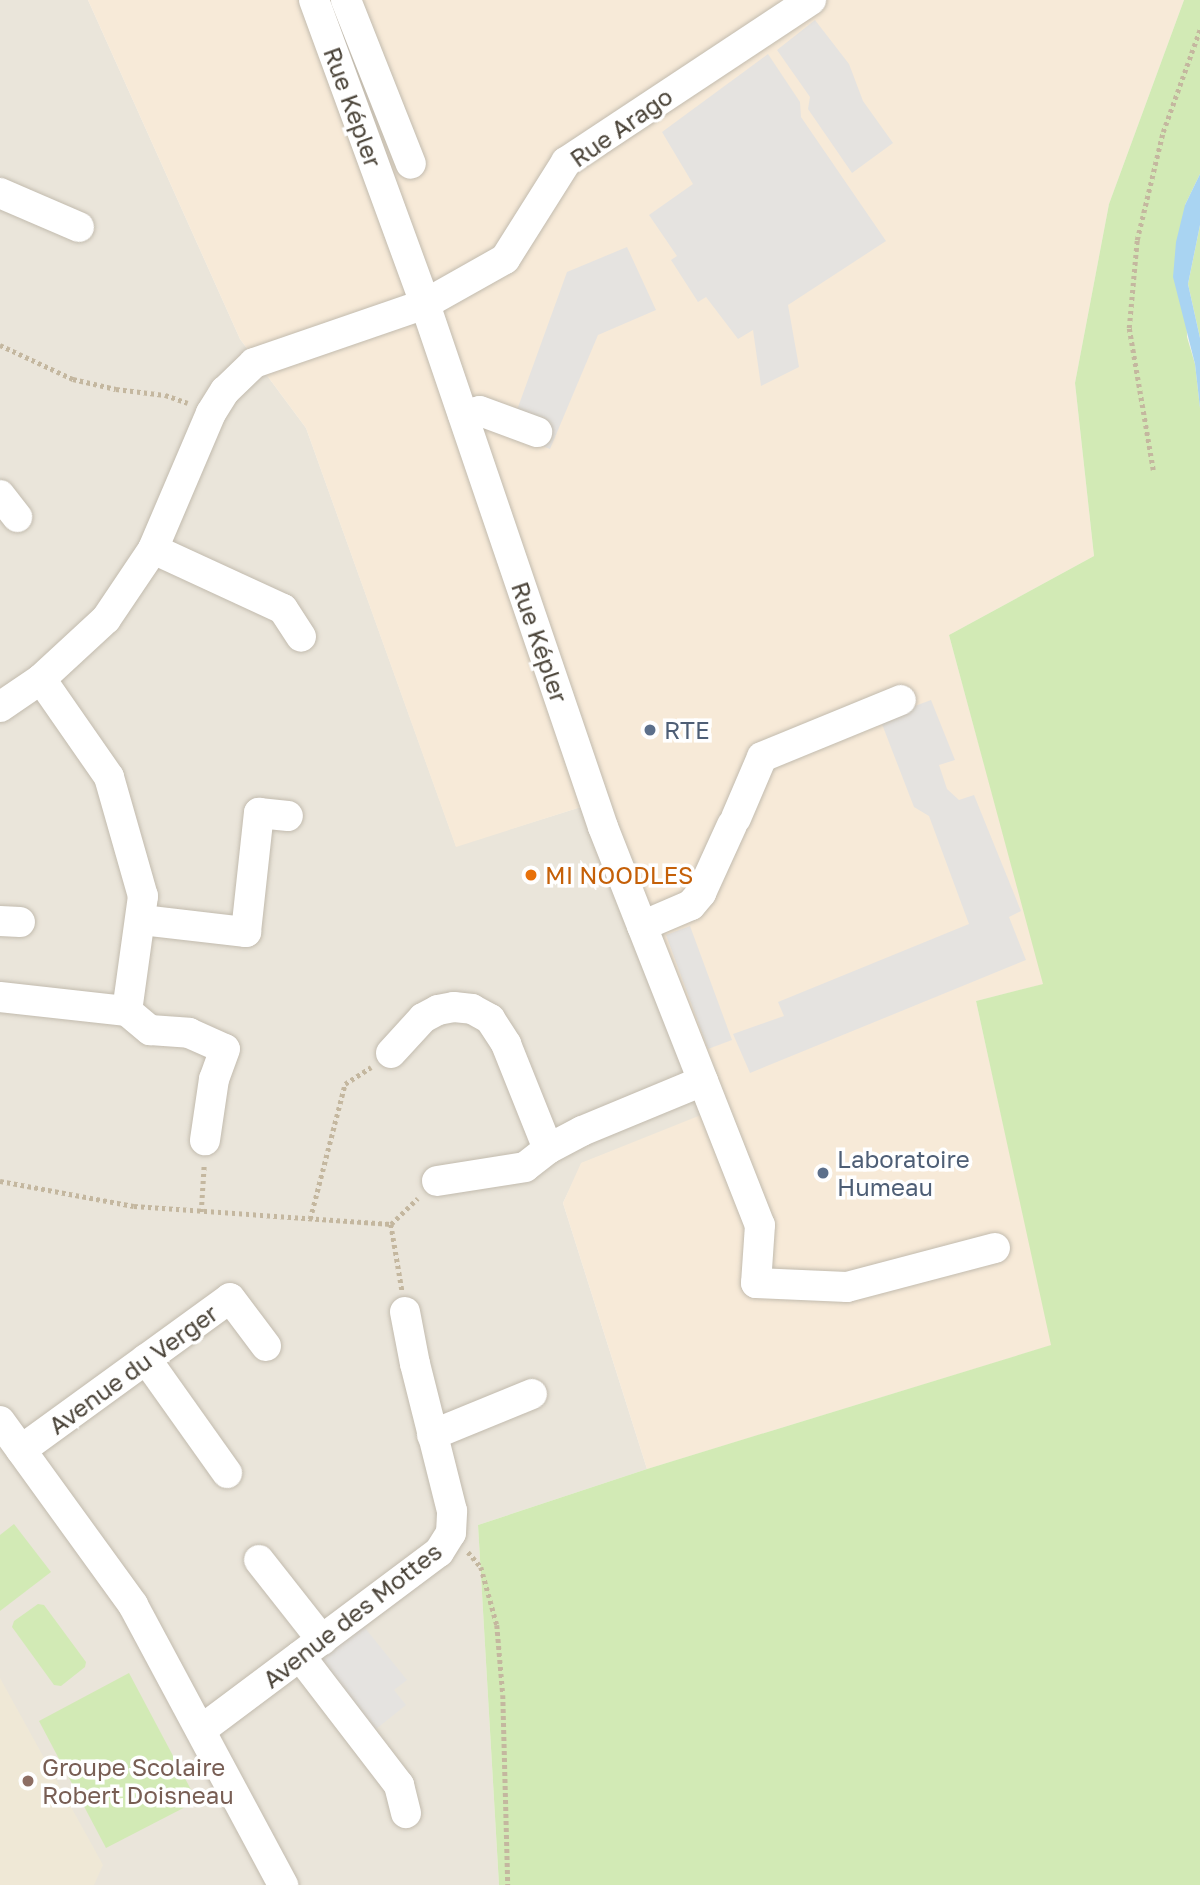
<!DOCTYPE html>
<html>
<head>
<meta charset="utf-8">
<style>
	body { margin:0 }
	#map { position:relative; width:1200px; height:1885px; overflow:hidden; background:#f6f3ec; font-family:"Golos Text",sans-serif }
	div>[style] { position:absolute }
	.residential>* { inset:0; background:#eae5da }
	.commercial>* { inset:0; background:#f7ead8 }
	.education>* { inset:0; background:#efe8d6 }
	.green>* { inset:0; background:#d2eab5 }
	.parking>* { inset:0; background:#e5e3e0 }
	.water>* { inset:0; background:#a9d4f2 }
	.path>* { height:4.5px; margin-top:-2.25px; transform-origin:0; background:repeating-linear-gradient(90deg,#c4b79f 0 3.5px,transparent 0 7px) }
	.roads { filter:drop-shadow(0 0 2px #c2bbae) drop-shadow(0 0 2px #c2bbae) }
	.minor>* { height:30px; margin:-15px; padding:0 15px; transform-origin:15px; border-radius:15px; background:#fff }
	.dots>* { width:19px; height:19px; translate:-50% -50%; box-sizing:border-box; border:4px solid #fff; border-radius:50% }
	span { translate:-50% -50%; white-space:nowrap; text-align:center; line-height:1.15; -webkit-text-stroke:7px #fff; paint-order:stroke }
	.street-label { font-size:24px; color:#4b4439 }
	.service-label { font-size:24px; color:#4e5e75 }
	.left { translate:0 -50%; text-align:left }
	.food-label { font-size:24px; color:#c56008 }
	.education-label { font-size:24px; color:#785e54 }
</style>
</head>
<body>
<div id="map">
	<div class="residential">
		<i style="clip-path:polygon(0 0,88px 0,240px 339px,306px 428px,456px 846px,581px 807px,701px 1116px,582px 1163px,563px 1203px,647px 1469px,478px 1525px,499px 1885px,0 1885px)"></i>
	</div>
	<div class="commercial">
		<i style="clip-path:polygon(88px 0,1184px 0,1109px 204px,1075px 383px,1094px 556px,949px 635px,1044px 984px,976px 1001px,1052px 1345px,647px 1469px,563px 1203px,581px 1163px,701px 1115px,581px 807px,456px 847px,306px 428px,240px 339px)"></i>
	</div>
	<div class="education">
		<i style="clip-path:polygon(0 1678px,103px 1865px,94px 1885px,0 1885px)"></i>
	</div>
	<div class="green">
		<i style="clip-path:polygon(1184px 0,1200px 0,1200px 174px,1185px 205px,1187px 337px,1195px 364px,1200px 408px,1200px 1885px,499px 1885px,478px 1525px,647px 1469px,1051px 1345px,976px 1001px,1043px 984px,949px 635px,1094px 556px,1075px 383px,1109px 204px)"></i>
		<i style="clip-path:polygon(1200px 225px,1200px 338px,1188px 284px)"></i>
		<i style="clip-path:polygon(14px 1524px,51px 1572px,0 1611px,0 1535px)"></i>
		<i style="clip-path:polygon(38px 1604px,44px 1605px,86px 1662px,85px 1667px,61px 1686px,54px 1685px,12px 1627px,14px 1621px)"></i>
		<i style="clip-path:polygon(129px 1673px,197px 1801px,106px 1848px,39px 1721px)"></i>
	</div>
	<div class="parking">
		<i style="clip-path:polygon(815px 20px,849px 64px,863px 101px,893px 143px,852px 173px,808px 109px,810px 97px,777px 50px)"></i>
		<i style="clip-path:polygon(768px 54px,800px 102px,801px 117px,886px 241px,788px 305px,799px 367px,761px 386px,753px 330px,738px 339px,706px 297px,698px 302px,671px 260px,677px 256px,649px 215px,693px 184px,662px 132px)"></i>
		<i style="clip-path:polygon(627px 247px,656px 310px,598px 335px,550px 449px,535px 443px,517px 410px,567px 272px)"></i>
		<i style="clip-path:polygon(931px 700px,955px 760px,939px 765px,947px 789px,959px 800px,974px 795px,1021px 911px,1009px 917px,1026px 960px,750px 1073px,733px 1034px,784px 1016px,778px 1002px,969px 924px,929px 816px,914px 807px,880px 719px)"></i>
		<i style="clip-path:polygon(690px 926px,732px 1040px,708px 1049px,666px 935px)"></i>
		<i style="clip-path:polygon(361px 1623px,407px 1680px,394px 1690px,406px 1705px,371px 1733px,313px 1662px)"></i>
	</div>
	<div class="water">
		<i style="clip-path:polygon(1200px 174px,1200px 225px,1188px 284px,1200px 338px,1200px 408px,1195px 364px,1173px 277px,1176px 242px,1185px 205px)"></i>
	</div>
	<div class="path">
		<i style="left:0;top:345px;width:81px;rotate:25deg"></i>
		<i style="left:73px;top:379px;width:44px;rotate:13.1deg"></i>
		<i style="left:116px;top:389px;width:49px;rotate:7deg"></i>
		<i style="left:165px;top:395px;width:24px;rotate:19deg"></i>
		<i style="left:1153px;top:470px;width:144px;rotate:-99.6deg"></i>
		<i style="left:1129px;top:328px;width:88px;rotate:-84.8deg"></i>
		<i style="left:1137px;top:240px;width:111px;rotate:-76.5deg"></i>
		<i style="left:1163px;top:132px;width:109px;rotate:-70.2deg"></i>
		<i style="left:0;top:1181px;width:136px;rotate:10.6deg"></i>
		<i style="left:134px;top:1206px;width:258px;rotate:4deg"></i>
		<i style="left:391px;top:1224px;width:67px;rotate:80.5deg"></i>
		<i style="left:201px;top:1212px;width:48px;rotate:-86.4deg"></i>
		<i style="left:310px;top:1219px;width:139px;rotate:-75.5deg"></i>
		<i style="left:345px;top:1084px;width:31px;rotate:-33deg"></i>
		<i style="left:391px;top:1224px;width:37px;rotate:-44deg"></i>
		<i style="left:468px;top:1552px;width:20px;rotate:49deg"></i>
		<i style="left:481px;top:1567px;width:60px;rotate:74.6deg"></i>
		<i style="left:497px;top:1625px;width:70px;rotate:85.1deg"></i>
		<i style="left:503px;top:1695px;width:190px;rotate:88.5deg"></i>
	</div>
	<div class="roads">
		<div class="minor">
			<i style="left:314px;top:0;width:324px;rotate:69.9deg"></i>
			<i style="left:425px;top:304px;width:552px;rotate:71.2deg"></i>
			<i style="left:603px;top:827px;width:428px;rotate:68.5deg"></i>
			<i style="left:760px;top:1225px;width:58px;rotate:93.9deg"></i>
			<i style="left:756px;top:1283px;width:91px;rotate:2.5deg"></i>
			<i style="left:847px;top:1287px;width:153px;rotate:-14.8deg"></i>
			<i style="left:346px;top:0;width:176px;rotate:68.4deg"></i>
			<i style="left:0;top:193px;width:86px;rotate:23.3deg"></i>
			<i style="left:463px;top:415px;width:17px;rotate:-13deg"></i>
			<i style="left:480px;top:411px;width:61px;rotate:20.2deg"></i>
			<i style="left:0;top:495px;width:28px;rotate:52deg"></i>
			<i style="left:153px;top:549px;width:143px;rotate:24.8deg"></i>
			<i style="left:283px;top:609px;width:33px;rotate:57deg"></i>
			<i style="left:41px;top:679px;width:119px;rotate:55.2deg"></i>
			<i style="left:109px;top:777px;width:124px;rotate:74.1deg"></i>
			<i style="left:143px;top:896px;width:116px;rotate:97.9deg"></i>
			<i style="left:0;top:707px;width:50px;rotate:-34.3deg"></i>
			<i style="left:41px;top:679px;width:88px;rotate:-42.7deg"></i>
			<i style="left:106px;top:619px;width:84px;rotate:-56.1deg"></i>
			<i style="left:153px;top:549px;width:148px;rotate:-66.9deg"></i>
			<i style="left:211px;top:413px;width:26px;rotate:-58deg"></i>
			<i style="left:225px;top:391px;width:40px;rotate:-44deg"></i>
			<i style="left:254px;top:363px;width:181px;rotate:-19deg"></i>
			<i style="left:425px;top:304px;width:92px;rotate:-29.4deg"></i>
			<i style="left:505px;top:259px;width:115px;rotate:-57.8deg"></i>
			<i style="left:566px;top:162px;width:294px;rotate:-33.5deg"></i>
			<i style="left:736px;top:818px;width:66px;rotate:-66.9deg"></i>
			<i style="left:762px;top:757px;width:150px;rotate:-22.3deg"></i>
			<i style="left:142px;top:920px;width:105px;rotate:6.6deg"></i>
			<i style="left:246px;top:932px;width:120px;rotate:-83.8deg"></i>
			<i style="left:259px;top:813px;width:29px;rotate:6deg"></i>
			<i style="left:0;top:921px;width:20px;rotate:3deg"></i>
			<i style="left:642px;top:926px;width:53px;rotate:-23.2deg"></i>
			<i style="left:691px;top:905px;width:16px;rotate:-50deg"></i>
			<i style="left:701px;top:893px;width:75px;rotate:-65.5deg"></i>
			<i style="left:0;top:997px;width:128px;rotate:6.3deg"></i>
			<i style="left:127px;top:1011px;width:30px;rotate:40deg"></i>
			<i style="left:150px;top:1030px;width:39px;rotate:4deg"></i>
			<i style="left:189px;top:1033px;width:39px;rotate:24deg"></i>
			<i style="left:225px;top:1049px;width:32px;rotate:110deg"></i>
			<i style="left:214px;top:1079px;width:62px;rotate:98.4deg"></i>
			<i style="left:391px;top:1053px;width:47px;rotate:-47.6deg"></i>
			<i style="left:423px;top:1018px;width:17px;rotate:-28deg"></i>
			<i style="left:438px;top:1010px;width:16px;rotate:-11deg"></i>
			<i style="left:454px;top:1007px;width:18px;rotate:6deg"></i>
			<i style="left:472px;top:1009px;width:21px;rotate:29deg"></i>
			<i style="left:490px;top:1019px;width:30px;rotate:57deg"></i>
			<i style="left:506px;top:1044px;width:113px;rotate:68.2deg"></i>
			<i style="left:437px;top:1181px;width:89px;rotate:-9deg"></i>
			<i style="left:525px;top:1167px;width:29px;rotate:-38deg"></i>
			<i style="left:548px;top:1149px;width:38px;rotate:-28deg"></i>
			<i style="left:582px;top:1131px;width:131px;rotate:-22.5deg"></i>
			<i style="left:146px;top:1359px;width:140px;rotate:54.6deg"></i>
			<i style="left:0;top:1421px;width:227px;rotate:54.1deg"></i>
			<i style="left:133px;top:1605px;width:318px;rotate:61.8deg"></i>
			<i style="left:432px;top:1435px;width:108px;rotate:-22.3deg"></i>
			<i style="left:21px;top:1450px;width:258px;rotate:-36deg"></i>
			<i style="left:230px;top:1298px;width:60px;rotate:53.1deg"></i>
			<i style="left:259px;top:1560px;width:102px;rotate:51.8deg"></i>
			<i style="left:300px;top:1656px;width:163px;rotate:52.5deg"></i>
			<i style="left:399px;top:1785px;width:29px;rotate:76deg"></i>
			<i style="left:201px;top:1730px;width:297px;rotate:-36.8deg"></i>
			<i style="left:439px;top:1552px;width:22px;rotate:-58deg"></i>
			<i style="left:451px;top:1533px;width:22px;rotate:-87deg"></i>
			<i style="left:452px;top:1511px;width:152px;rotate:-104.1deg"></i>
			<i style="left:415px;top:1364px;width:53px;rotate:-100.9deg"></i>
		</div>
	</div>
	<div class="dots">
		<i style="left:650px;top:730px;background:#5c6f8a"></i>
		<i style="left:531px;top:875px;background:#e8710a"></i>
		<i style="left:823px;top:1173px;background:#5c6f8a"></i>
		<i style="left:28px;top:1781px;background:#8d6e63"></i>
	</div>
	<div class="street-label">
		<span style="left:353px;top:107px;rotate:70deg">Rue Képler</span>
		<span style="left:621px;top:127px;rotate:-35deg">Rue Arago</span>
		<span style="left:540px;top:642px;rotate:71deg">Rue Képler</span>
		<span style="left:133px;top:1369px;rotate:-36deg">Avenue du Verger</span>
		<span style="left:352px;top:1615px;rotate:-38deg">Avenue des Mottes</span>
	</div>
	<div class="service-label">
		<span class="left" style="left:664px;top:730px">RTE</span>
		<span class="left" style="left:837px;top:1173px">Laboratoire<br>Humeau</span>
	</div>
	<div class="food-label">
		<span class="left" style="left:545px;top:875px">MI NOODLES</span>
	</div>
	<div class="education-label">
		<span class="left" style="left:42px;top:1781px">Groupe Scolaire<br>Robert Doisneau</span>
	</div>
</div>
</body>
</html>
